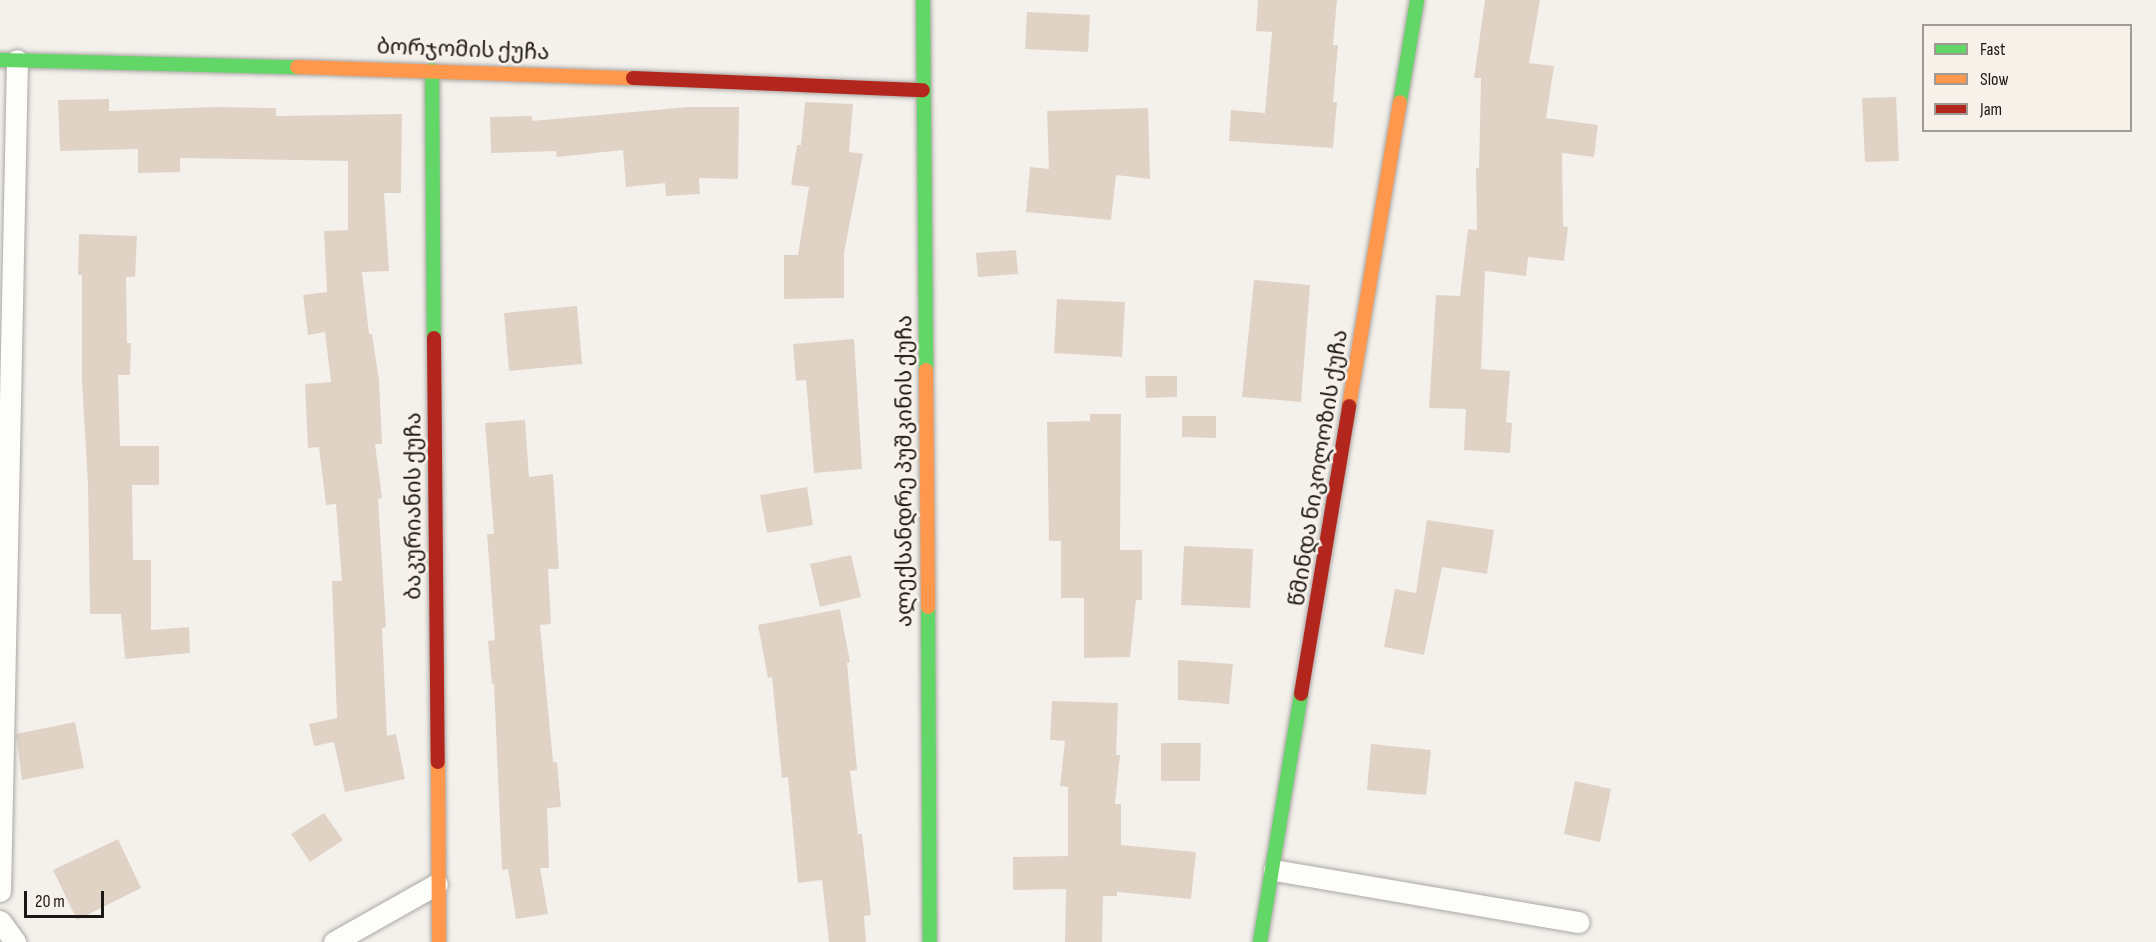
<!DOCTYPE html>
<html>
<head>
<meta charset="utf-8">
<style>
	body { margin:0 }
	#map { position:relative; width:2156px; height:942px; overflow:hidden; background:#f4f1ec; font-family:"Sofia Sans Condensed","Noto Sans Georgian",sans-serif }
	div>[style] { position:absolute }
	.building>* { inset:0; background:#e0d3c6 }
	.roads { filter:drop-shadow(0 0 2px #aaa7a3) drop-shadow(0 0 2px #aaa7a3) }
	.street>* { height:21px; margin:-10.5px; padding:0 10.5px; transform-origin:10.5px; border-radius:10.5px; background:#fdfdfc }
	.fast>* { height:14px; margin:-7px; padding:0 7px; transform-origin:7px; border-radius:7px; background:#63d668 }
	.slow>* { height:14px; margin:-7px; padding:0 7px; transform-origin:7px; border-radius:7px; background:#ff974d }
	.jam>* { height:14px; margin:-7px; padding:0 7px; transform-origin:7px; border-radius:7px; background:#b3261e }
	span { translate:-50% -50%; white-space:nowrap; text-align:center; line-height:1.15; -webkit-text-stroke:5px #f8f1e9; paint-order:stroke }
	.street-label { font-size:22px; color:#1a1715 }
	.legend { position:absolute; left:1922px; top:24px; width:210px; height:108px; box-sizing:border-box; background:#f8f1e9; border:2px solid #9f9a94; margin:0; padding:8px 10px; list-style:none; font-size:18px; color:#1a1715 }
	.legend li { display:flex; align-items:center; gap:12px; height:30px }
	.legend b { width:30px; border:2px solid #9f9a94 }
	.scale { position:absolute; left:24px; top:891px; width:80px; height:27px; box-sizing:border-box; border:3px solid #1a1715; border-top:0; padding-left:8px; font-size:18px; line-height:21px; white-space:nowrap; color:#1a1715; -webkit-text-stroke:4px #f8f1e9; paint-order:stroke }
</style>
</head>
<body>
<div id="map">
	<div class="building">
		<i style="clip-path:polygon(1258px 0,1337px 0,1333px 45px,1338px 45px,1333px 102px,1337px 102px,1333px 148px,1229px 141px,1231px 110px,1265px 113px,1272px 32px,1256px 31px)"></i>
		<i style="clip-path:polygon(1485px 0,1540px 0,1529px 63px,1554px 66px,1546px 118px,1598px 125px,1594px 157px,1562px 153px,1563px 226px,1568px 227px,1564px 261px,1528px 257px,1526px 276px,1485px 271px,1481px 369px,1510px 371px,1506px 422px,1512px 423px,1510px 453px,1464px 450px,1466px 409px,1429px 408px,1436px 295px,1460px 296px,1468px 229px,1477px 230px,1476px 168px,1479px 168px,1481px 78px,1474px 78px)"></i>
		<i style="clip-path:polygon(1027px 12px,1090px 15px,1088px 52px,1025px 49px)"></i>
		<i style="clip-path:polygon(1896px 97px,1899px 161px,1865px 162px,1862px 98px)"></i>
		<i style="clip-path:polygon(109px 99px,109px 111px,215px 107px,276px 108px,276px 116px,402px 114px,401px 193px,384px 193px,389px 271px,362px 272px,369px 334px,372px 334px,379px 380px,382px 444px,375px 444px,382px 498px,378px 499px,386px 627px,382px 628px,387px 736px,396px 734px,405px 779px,345px 792px,334px 742px,314px 746px,309px 724px,337px 718px,332px 581px,342px 581px,336px 504px,326px 505px,319px 447px,308px 448px,305px 384px,331px 382px,325px 332px,308px 335px,303px 295px,327px 292px,324px 231px,348px 230px,348px 161px,180px 158px,180px 172px,138px 173px,138px 149px,60px 151px,58px 100px)"></i>
		<i style="clip-path:polygon(805px 102px,853px 104px,849px 152px,863px 154px,844px 253px,844px 298px,784px 299px,784px 255px,798px 255px,809px 187px,791px 185px,797px 145px,801px 145px)"></i>
		<i style="clip-path:polygon(689px 107px,739px 107px,738px 179px,699px 178px,700px 194px,666px 196px,665px 183px,626px 187px,623px 150px,557px 157px,556px 151px,491px 153px,490px 117px,532px 116px,532px 121px)"></i>
		<i style="clip-path:polygon(1148px 108px,1150px 179px,1116px 175px,1111px 220px,1026px 212px,1030px 167px,1049px 169px,1047px 111px)"></i>
		<i style="clip-path:polygon(79px 234px,137px 236px,135px 277px,126px 277px,127px 343px,131px 343px,130px 375px,118px 375px,120px 446px,159px 446px,159px 485px,132px 485px,133px 560px,151px 560px,151px 630px,189px 627px,190px 653px,125px 659px,121px 614px,90px 614px,88px 485px,82px 381px,82px 275px,78px 275px)"></i>
		<i style="clip-path:polygon(1016px 250px,1018px 274px,978px 277px,976px 253px)"></i>
		<i style="clip-path:polygon(1254px 280px,1310px 285px,1301px 402px,1242px 397px)"></i>
		<i style="clip-path:polygon(1057px 299px,1125px 302px,1122px 357px,1054px 353px)"></i>
		<i style="clip-path:polygon(577px 306px,582px 364px,509px 371px,504px 313px)"></i>
		<i style="clip-path:polygon(854px 339px,862px 469px,814px 473px,806px 380px,796px 381px,793px 344px)"></i>
		<i style="clip-path:polygon(1145px 376px,1177px 376px,1177px 397px,1146px 398px)"></i>
		<i style="clip-path:polygon(1090px 414px,1121px 414px,1120px 550px,1142px 550px,1142px 600px,1136px 600px,1130px 657px,1084px 658px,1084px 598px,1061px 598px,1061px 541px,1049px 541px,1047px 422px,1090px 421px)"></i>
		<i style="clip-path:polygon(1182px 416px,1216px 416px,1216px 438px,1182px 437px)"></i>
		<i style="clip-path:polygon(525px 420px,529px 477px,553px 474px,559px 569px,548px 569px,551px 624px,540px 625px,553px 762px,557px 762px,561px 807px,547px 808px,549px 868px,540px 868px,548px 914px,516px 919px,508px 869px,502px 870px,494px 684px,492px 684px,488px 641px,495px 640px,487px 534px,494px 534px,485px 423px)"></i>
		<i style="clip-path:polygon(807px 487px,813px 525px,767px 533px,760px 495px)"></i>
		<i style="clip-path:polygon(1427px 520px,1494px 530px,1487px 574px,1442px 567px,1424px 655px,1384px 647px,1395px 589px,1416px 593px)"></i>
		<i style="clip-path:polygon(1184px 546px,1253px 549px,1250px 608px,1181px 605px)"></i>
		<i style="clip-path:polygon(851px 555px,861px 597px,820px 607px,810px 564px)"></i>
		<i style="clip-path:polygon(840px 609px,850px 662px,847px 663px,857px 770px,850px 771px,858px 834px,862px 834px,871px 915px,864px 916px,866px 942px,829px 942px,822px 880px,798px 883px,788px 777px,782px 778px,772px 677px,768px 678px,758px 625px)"></i>
		<i style="clip-path:polygon(1178px 660px,1233px 664px,1229px 704px,1178px 700px)"></i>
		<i style="clip-path:polygon(1052px 701px,1118px 703px,1116px 755px,1120px 755px,1115px 804px,1121px 804px,1121px 845px,1196px 852px,1191px 899px,1117px 892px,1117px 896px,1103px 896px,1102px 942px,1065px 942px,1066px 889px,1013px 890px,1013px 857px,1068px 856px,1068px 787px,1060px 786px,1065px 741px,1050px 740px)"></i>
		<i style="clip-path:polygon(75px 722px,84px 768px,22px 780px,16px 734px)"></i>
		<i style="clip-path:polygon(1161px 743px,1201px 743px,1200px 781px,1161px 781px)"></i>
		<i style="clip-path:polygon(1371px 744px,1431px 750px,1426px 795px,1367px 790px)"></i>
		<i style="clip-path:polygon(1575px 781px,1611px 789px,1600px 842px,1564px 834px)"></i>
		<i style="clip-path:polygon(324px 813px,343px 840px,310px 862px,291px 834px)"></i>
		<i style="clip-path:polygon(118px 839px,141px 888px,77px 920px,53px 870px)"></i>
	</div>
	<div class="roads">
		<div class="street">
			<i style="left:1274px;top:870px;width:309px;rotate:9.7deg"></i>
			<i style="left:0;top:891px;width:831px;rotate:-88.83deg"></i>
			<i style="left:0;top:921px;width:26px;rotate:54deg"></i>
			<i style="left:334px;top:942px;width:118px;rotate:-29.4deg"></i>
		</div>
		<div class="fast">
			<i style="left:923px;top:0;width:370px;rotate:89.5deg"></i>
			<i style="left:0;top:60px;width:297px;rotate:1.4deg"></i>
			<i style="left:432px;top:70px;width:268px;rotate:89.6deg"></i>
			<i style="left:1400px;top:102px;width:103px;rotate:-80.5deg"></i>
			<i style="left:928px;top:607px;width:335px;rotate:89.7deg"></i>
			<i style="left:1260px;top:942px;width:251px;rotate:-80.6deg"></i>
		</div>
		<div class="slow">
			<i style="left:297px;top:67px;width:336px;rotate:1.9deg"></i>
			<i style="left:926px;top:370px;width:237px;rotate:89.5deg"></i>
			<i style="left:1349px;top:406px;width:308px;rotate:-80.5deg"></i>
			<i style="left:438px;top:762px;width:180px;rotate:89.7deg"></i>
		</div>
		<div class="jam">
			<i style="left:633px;top:78px;width:290px;rotate:2.4deg"></i>
			<i style="left:434px;top:338px;width:424px;rotate:89.5deg"></i>
			<i style="left:1301px;top:694px;width:292px;rotate:-80.5deg"></i>
		</div>
	</div>
	<div class="street-label">
		<span style="left:463px;top:50px;rotate:2deg">ბორჯომის ქუჩა</span>
		<span style="left:1319px;top:468px;rotate:-81deg">წმინდა ნიკოლოზის ქუჩა</span>
		<span style="left:905px;top:471px;rotate:-90deg">ალექსანდრე პუშკინის ქუჩა</span>
		<span style="left:414px;top:506px;rotate:-90deg">ბაკურიანის ქუჩა</span>
	</div>
	<ul class="legend">
	<li><b style="height:8px;background:#63d668"></b>Fast</li>
	<li><b style="height:8px;background:#ff974d"></b>Slow</li>
	<li><b style="height:8px;background:#b3261e"></b>Jam</li>
	</ul>
	<div class="scale">20 m</div>
</div>
</body>
</html>
